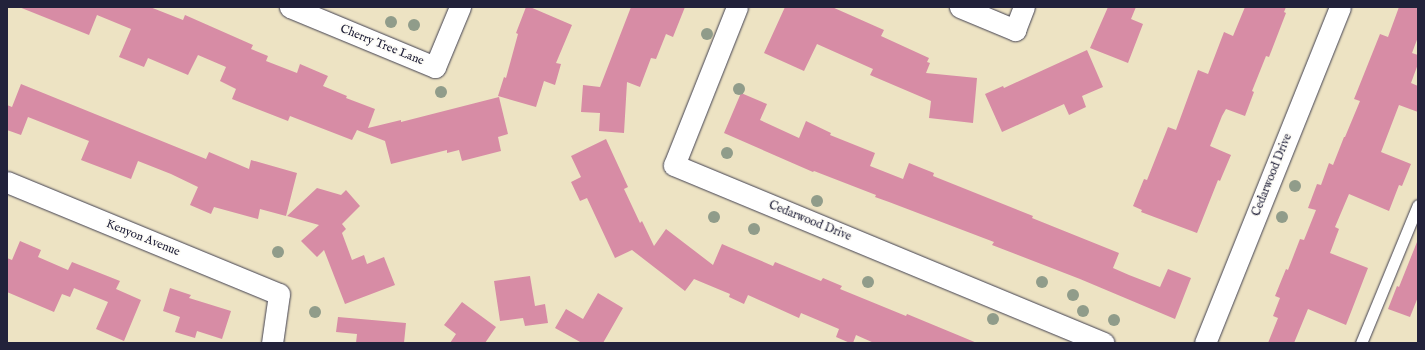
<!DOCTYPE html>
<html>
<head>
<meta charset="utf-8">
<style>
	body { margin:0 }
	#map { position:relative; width:1425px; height:350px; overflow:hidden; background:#ede3c3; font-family:"IM FELL English",serif }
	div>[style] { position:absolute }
	.building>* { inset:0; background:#d78ca5 }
	.roads { filter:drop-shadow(0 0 1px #403f4f) drop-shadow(0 0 1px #403f4f) }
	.service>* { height:11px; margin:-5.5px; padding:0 5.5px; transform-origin:5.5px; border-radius:5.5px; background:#fff }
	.minor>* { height:21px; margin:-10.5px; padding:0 10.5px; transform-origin:10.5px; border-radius:10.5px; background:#fff }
	.trees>* { width:12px; height:12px; margin:-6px; border-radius:50%; background:#909c8a }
	span { translate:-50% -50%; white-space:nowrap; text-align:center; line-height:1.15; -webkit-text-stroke:3.5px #fdfcf7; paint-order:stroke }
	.street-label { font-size:12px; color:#22223b }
	.frame { position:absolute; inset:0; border:8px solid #22223b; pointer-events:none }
</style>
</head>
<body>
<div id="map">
	<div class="building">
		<i style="clip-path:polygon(19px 7px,150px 7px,183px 20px,185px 15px,253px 45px,251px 49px,268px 56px,266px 61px,297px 73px,300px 64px,328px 76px,323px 86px,347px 96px,346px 98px,375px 109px,368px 128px,401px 120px,401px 122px,499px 97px,508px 134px,498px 137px,501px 151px,462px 161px,459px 150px,447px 153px,447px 150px,391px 164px,385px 141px,357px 130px,352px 140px,290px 116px,288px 121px,232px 99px,236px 89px,220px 81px,226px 67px,198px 55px,188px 75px,148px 58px,144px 67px,119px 57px,131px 29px,97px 15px,89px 35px)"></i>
		<i style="clip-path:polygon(526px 7px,530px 7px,572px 25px,556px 63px,561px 64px,555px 85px,544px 81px,536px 107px,498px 96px,504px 77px,506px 78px,518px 34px,516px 33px)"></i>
		<i style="clip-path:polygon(631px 7px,685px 7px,673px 37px,666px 34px,656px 59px,651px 58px,640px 87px,627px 82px,624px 133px,599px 131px,600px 113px,581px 112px,583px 85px,600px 87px)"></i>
		<i style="clip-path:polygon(785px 7px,832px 7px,884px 30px,881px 36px,929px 58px,927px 62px,930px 63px,926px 73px,977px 78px,973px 123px,929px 118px,931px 101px,870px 75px,873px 69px,817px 44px,804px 71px,764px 53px)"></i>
		<i style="clip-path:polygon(1108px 7px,1136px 7px,1131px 19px,1143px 24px,1128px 63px,1090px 48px)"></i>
		<i style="clip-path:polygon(1245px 7px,1286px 7px,1284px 12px,1286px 13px,1269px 57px,1266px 56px,1252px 91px,1254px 92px,1245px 116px,1226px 109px,1222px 116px,1210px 146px,1231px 155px,1220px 181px,1218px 180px,1197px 233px,1141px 212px,1142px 210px,1133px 206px,1144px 179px,1147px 180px,1168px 127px,1176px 130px,1198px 70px,1208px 74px,1224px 32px,1233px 36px)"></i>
		<i style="clip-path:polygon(1399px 7px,1418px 7px,1418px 37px,1412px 53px,1418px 55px,1418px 64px,1411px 83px,1418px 86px,1418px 112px,1399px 105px,1381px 152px,1411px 164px,1402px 186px,1399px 185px,1389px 211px,1349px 194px,1335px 227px,1339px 229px,1330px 253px,1368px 268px,1346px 325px,1308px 309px,1294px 343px,1268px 343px,1278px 318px,1273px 316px,1280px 298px,1275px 296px,1286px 269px,1288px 270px,1300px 239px,1304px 240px,1316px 210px,1308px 208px,1317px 184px,1321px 185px,1329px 163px,1333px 165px,1344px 137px,1345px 137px,1360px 101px,1354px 99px,1380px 34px,1388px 37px)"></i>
		<i style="clip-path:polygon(1087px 50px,1103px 87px,1082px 96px,1086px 107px,1069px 115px,1064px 104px,1002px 132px,985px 94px,1003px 86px,1004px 88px)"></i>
		<i style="clip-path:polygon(21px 84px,206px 159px,209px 152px,249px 169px,251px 160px,297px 173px,286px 216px,260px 209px,258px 219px,214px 207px,211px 214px,190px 205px,198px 187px,171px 174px,138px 161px,131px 179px,81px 160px,89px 141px,28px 117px,21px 135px,7px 130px,7px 105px,12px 107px)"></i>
		<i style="clip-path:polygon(741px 93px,767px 104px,760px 120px,799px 138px,806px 121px,831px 133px,830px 135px,875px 153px,870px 166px,903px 179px,909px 163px,934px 173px,933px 176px,1033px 216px,1032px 218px,1119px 253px,1113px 268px,1129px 275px,1160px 287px,1168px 269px,1191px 278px,1175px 319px,1080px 279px,992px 245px,994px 242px,889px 202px,875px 197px,876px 195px,814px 171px,813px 172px,724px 133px)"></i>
		<i style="clip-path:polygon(606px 139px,628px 187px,624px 189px,640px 223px,642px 221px,654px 246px,666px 229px,713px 265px,722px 244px,773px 266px,775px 262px,821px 281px,823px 278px,842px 286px,840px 289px,906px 316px,907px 314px,977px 343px,874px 343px,856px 335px,853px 343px,850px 343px,836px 337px,839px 329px,801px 313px,799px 318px,748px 295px,744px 304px,729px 297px,730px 294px,694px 279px,685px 291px,632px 250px,615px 258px,587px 198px,580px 201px,571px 182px,581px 177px,571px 156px)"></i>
		<i style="clip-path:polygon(317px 188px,341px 195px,346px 190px,360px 206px,342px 224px,346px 229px,342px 233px,352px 260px,364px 255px,367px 264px,384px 257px,395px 285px,345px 304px,324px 250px,317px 257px,301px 241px,319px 225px,287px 216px)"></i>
		<i style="clip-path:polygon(20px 241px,41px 250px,38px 257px,68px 270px,72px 262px,120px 281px,116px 289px,141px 300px,124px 341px,96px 329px,108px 302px,74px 288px,70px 297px,62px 294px,54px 312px,7px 292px,7px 258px,12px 260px)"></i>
		<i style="clip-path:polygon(1417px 242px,1418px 297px,1410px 317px,1388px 309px,1397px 286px,1399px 287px)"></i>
		<i style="clip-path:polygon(530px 276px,535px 306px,545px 304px,548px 323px,525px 326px,523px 318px,500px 321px,494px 281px)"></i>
		<i style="clip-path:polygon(170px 288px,191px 295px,189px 298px,231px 311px,222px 339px,197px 331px,195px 338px,175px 332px,180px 317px,163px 311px)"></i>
		<i style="clip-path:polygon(598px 293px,623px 308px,603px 343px,582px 343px,555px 328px,566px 309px,583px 319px)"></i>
		<i style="clip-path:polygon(462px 302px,496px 327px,485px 343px,450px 343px,456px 334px,444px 325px)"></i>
		<i style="clip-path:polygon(338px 317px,406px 323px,404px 343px,356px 343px,357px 334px,336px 332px)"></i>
	</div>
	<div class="roads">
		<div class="service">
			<i style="left:1361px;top:343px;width:149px;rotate:-67.6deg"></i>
		</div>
		<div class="minor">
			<i style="left:290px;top:7px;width:157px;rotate:22.5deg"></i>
			<i style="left:435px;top:67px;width:65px;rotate:-67.4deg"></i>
			<i style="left:737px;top:7px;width:170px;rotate:111.7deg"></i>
			<i style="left:674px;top:165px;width:465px;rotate:22.5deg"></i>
			<i style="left:960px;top:7px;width:60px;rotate:22.7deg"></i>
			<i style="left:1015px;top:30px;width:25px;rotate:-69deg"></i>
			<i style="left:7px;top:182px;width:294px;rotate:22.4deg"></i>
			<i style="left:279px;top:294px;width:49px;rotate:98.1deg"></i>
			<i style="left:1205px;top:343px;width:362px;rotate:-68.1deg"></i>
		</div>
	</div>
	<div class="trees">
		<i style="left:391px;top:22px"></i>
		<i style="left:414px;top:25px"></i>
		<i style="left:707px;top:34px"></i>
		<i style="left:739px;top:89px"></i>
		<i style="left:441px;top:92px"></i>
		<i style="left:727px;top:153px"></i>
		<i style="left:1295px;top:186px"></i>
		<i style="left:817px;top:201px"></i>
		<i style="left:714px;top:217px"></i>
		<i style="left:1282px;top:217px"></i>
		<i style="left:754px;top:229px"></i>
		<i style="left:278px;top:252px"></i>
		<i style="left:868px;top:282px"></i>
		<i style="left:1042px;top:282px"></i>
		<i style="left:1073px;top:295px"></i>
		<i style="left:1083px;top:311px"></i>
		<i style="left:315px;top:312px"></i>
		<i style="left:993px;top:319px"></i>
		<i style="left:1114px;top:320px"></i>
	</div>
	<div class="street-label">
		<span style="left:382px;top:45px;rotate:22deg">Cherry Tree Lane</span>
		<span style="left:1272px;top:175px;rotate:-68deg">Cedarwood Drive</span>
		<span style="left:810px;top:221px;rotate:22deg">Cedarwood Drive</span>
		<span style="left:143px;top:238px;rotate:22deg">Kenyon Avenue</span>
	</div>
	<div class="frame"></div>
</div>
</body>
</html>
